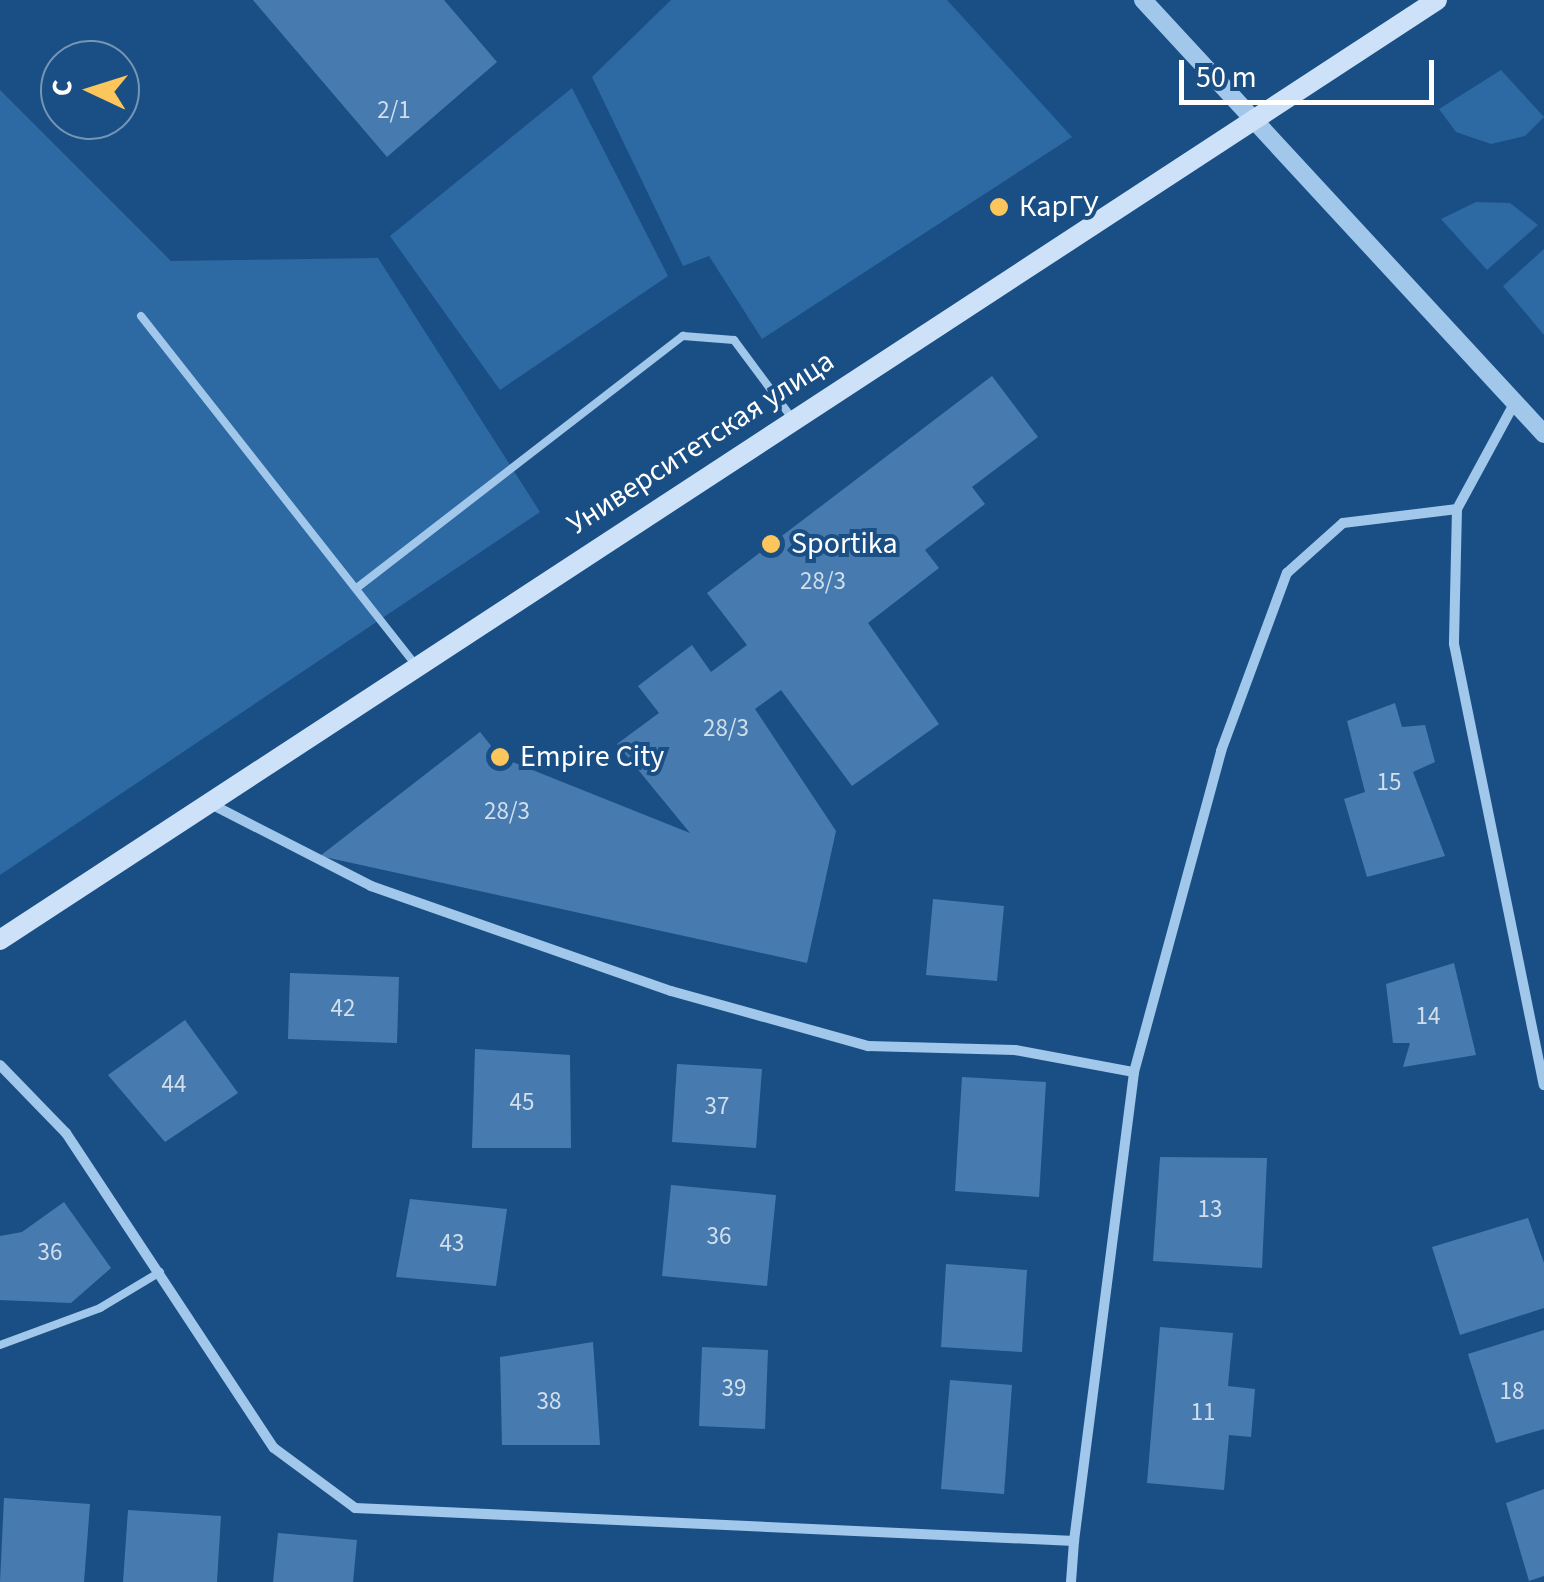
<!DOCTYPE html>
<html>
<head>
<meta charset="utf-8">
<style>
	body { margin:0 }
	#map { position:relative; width:1544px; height:1582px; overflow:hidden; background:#1a4f85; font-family:"Source Sans 3",sans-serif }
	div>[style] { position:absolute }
	.green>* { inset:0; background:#2d69a3 }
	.building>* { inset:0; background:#477bb0 }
	.service>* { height:8px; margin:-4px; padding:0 4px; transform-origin:4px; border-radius:4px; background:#a1c7eb }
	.minor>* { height:10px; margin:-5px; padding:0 5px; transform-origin:5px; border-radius:5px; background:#a1c7eb }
	.tertiary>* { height:18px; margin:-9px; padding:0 9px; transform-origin:9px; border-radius:9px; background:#a1c7eb }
	.secondary>* { height:20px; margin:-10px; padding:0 10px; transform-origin:10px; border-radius:10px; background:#cde2f8 }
	.dots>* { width:28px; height:28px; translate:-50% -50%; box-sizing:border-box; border:5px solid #1a4f85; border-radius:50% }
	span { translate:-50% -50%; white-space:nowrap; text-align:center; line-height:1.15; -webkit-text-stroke:8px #1a4f85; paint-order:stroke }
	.number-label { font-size:25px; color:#d1deeb }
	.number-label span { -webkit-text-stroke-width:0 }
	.poi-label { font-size:30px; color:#fff }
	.left { translate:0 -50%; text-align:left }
	.street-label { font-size:30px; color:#fff }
	.north { position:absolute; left:40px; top:40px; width:100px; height:100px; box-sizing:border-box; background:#1a4f85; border:2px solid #7695b6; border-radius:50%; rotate:274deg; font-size:28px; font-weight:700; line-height:40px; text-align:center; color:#fff }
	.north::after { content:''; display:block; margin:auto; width:35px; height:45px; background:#fdc65d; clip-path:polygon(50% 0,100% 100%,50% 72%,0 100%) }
	.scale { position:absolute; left:1179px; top:60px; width:255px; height:45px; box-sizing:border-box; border:5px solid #fff; border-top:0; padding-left:12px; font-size:30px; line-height:35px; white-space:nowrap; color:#fff; -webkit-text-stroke:8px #1a4f85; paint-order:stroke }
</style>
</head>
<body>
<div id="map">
	<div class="green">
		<i style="clip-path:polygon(671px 0,947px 0,1072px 137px,762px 339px,709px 256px,683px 266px,592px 77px)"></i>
		<i style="clip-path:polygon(1501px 70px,1544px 117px,1525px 136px,1491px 144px,1456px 132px,1439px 109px)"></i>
		<i style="clip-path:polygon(572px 88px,668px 276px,500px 390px,390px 236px)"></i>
		<i style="clip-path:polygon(0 90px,171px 261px,378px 258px,540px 512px,0 875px)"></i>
		<i style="clip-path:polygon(1476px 202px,1510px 203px,1538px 225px,1487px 270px,1441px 219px)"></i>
		<i style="clip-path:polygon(1544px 249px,1544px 335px,1503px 286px)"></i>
	</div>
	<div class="building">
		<i style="clip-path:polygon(253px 0,444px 0,497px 62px,387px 157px)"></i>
		<i style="clip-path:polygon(992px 376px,1038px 437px,972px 487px,985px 504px,925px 550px,939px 568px,868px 623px,939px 724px,852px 786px,781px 690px,755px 709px,836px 831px,807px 963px,320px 856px,480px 732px,500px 757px,690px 833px,617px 744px,659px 713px,638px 686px,692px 645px,711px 672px,747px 645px,707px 593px)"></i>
		<i style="clip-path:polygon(1395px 703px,1402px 727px,1425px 725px,1435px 762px,1413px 772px,1445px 856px,1367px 877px,1344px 799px,1365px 792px,1347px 721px)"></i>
		<i style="clip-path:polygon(933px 899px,1004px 906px,997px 981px,926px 975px)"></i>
		<i style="clip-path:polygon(1454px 963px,1476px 1055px,1403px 1067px,1410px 1043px,1393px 1043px,1386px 984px)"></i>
		<i style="clip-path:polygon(290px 973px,399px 977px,397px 1043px,288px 1039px)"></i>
		<i style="clip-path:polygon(185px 1020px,238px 1093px,165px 1142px,108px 1075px)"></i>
		<i style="clip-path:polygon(475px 1049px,570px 1055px,571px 1148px,472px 1148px)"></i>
		<i style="clip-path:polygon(677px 1064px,762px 1069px,756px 1148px,672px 1142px)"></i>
		<i style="clip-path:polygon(962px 1077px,1046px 1082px,1039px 1197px,955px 1191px)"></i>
		<i style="clip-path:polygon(1160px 1157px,1267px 1158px,1262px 1268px,1153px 1261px)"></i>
		<i style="clip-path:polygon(671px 1185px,776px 1195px,767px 1286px,662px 1276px)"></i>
		<i style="clip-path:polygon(410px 1199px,507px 1209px,496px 1286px,396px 1277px)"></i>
		<i style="clip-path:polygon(64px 1202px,111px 1268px,71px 1303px,0 1300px,0 1236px,22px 1232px)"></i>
		<i style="clip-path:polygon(1528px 1218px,1544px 1263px,1544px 1308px,1460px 1335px,1432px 1247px)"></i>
		<i style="clip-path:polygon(946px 1264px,1027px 1270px,1022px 1352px,941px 1347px)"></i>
		<i style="clip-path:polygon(1160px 1327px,1233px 1333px,1228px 1386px,1255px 1389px,1251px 1437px,1229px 1435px,1224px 1490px,1147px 1483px)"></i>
		<i style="clip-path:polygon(1544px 1330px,1544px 1429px,1496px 1443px,1468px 1354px)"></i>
		<i style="clip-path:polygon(593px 1342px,600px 1445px,502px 1445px,500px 1357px)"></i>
		<i style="clip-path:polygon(702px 1347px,768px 1350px,765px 1429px,699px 1426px)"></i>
		<i style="clip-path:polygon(950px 1380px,1012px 1385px,1004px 1494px,941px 1489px)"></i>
		<i style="clip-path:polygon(1544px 1489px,1544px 1576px,1529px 1581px,1506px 1503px)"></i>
		<i style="clip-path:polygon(4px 1498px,90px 1504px,84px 1582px,0 1582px)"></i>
		<i style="clip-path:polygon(128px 1510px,221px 1516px,217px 1582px,123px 1582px)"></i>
		<i style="clip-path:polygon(278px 1533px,357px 1540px,353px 1582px,273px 1582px)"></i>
	</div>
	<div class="service">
		<i style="left:141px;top:316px;width:443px;rotate:51.8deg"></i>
		<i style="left:358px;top:587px;width:411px;rotate:-37.7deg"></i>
		<i style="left:683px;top:336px;width:51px;rotate:4.5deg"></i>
		<i style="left:734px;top:340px;width:97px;rotate:53.4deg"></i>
		<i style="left:0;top:1345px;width:107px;rotate:-20.3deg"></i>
		<i style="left:100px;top:1308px;width:70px;rotate:-31deg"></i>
	</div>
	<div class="minor">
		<i style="left:1514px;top:404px;width:119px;rotate:118.5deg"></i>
		<i style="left:1457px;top:509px;width:135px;rotate:91.3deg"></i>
		<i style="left:1454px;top:644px;width:450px;rotate:78.5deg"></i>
		<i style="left:211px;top:804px;width:180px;rotate:27.1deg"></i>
		<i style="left:371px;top:886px;width:318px;rotate:19.3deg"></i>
		<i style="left:671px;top:991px;width:205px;rotate:15.6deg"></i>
		<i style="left:868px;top:1046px;width:147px;rotate:1.6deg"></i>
		<i style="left:1015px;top:1050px;width:121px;rotate:10.5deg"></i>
		<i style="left:1134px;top:1072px;width:333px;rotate:-74.8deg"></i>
		<i style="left:1221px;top:751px;width:190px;rotate:-69.7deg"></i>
		<i style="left:1287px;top:573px;width:75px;rotate:-41.8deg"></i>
		<i style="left:1343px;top:523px;width:115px;rotate:-7deg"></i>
		<i style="left:0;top:1065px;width:95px;rotate:45.9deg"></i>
		<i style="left:66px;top:1133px;width:377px;rotate:56.6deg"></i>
		<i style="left:274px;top:1448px;width:101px;rotate:36.5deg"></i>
		<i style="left:355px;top:1508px;width:720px;rotate:2.63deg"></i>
		<i style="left:1074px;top:1541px;width:473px;rotate:-82.7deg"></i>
		<i style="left:1071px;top:1582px;width:41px;rotate:-85.8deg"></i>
	</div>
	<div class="tertiary">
		<i style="left:1143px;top:0;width:591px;rotate:47.26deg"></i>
	</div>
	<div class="secondary">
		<i style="left:0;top:940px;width:1717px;rotate:-33.19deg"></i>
	</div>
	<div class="dots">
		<i style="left:999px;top:207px;background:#fdc65d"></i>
		<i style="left:771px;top:544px;background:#fdc65d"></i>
		<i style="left:500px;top:757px;background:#fdc65d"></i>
	</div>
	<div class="number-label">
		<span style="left:394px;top:110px">2/1</span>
		<span style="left:823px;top:581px">28/3</span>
		<span style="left:726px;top:728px">28/3</span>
		<span style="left:1389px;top:782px">15</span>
		<span style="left:507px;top:811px">28/3</span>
		<span style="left:343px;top:1008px">42</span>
		<span style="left:1428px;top:1016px">14</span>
		<span style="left:174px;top:1084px">44</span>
		<span style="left:522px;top:1102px">45</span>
		<span style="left:717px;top:1106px">37</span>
		<span style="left:1210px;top:1209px">13</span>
		<span style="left:719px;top:1236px">36</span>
		<span style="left:452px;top:1243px">43</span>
		<span style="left:50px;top:1252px">36</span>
		<span style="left:734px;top:1388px">39</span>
		<span style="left:1512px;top:1391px">18</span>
		<span style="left:549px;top:1401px">38</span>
		<span style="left:1203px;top:1412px">11</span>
	</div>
	<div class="poi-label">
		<span class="left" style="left:1019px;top:207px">КарГУ</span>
		<span class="left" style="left:791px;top:544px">Sportika</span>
		<span class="left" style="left:520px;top:757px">Empire City</span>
	</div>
	<div class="street-label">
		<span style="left:701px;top:443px;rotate:-33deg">Университетская улица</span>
	</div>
	<div class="north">С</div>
	<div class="scale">50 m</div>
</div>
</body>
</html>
